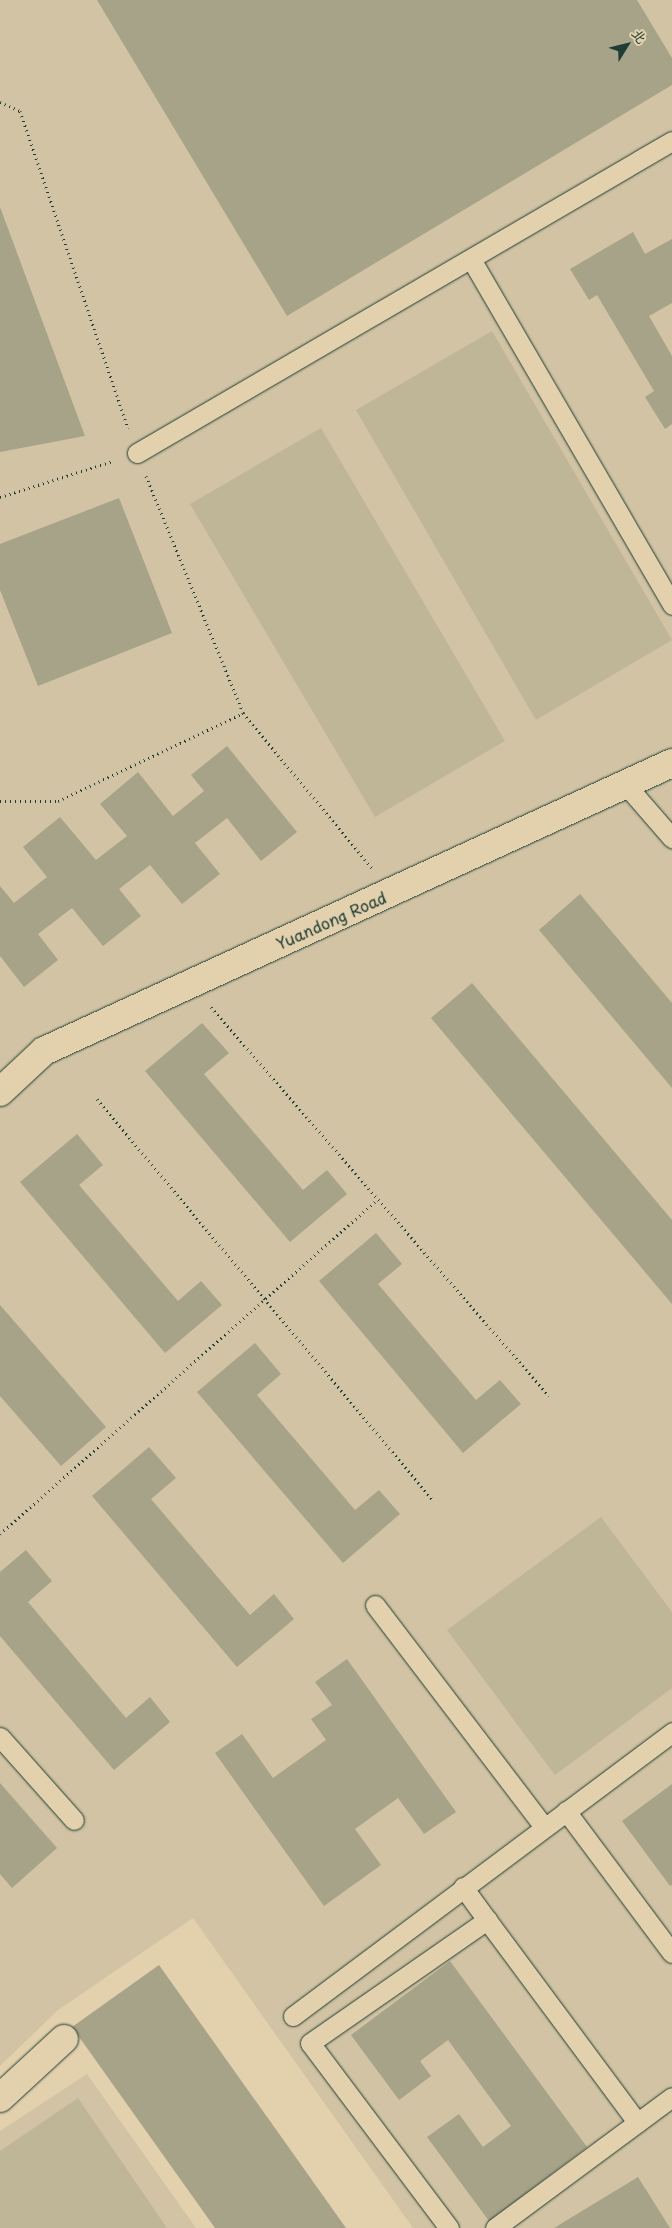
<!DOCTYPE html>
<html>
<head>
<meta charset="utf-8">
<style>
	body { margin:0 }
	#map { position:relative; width:672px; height:2228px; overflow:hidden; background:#e3d1ae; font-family:"Playpen Sans","LXGW WenKai TC",sans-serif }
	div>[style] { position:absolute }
	.built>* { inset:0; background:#d1c3a3 }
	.green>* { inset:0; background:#bfb698 }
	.building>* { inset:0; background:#a7a389 }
	.path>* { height:3px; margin-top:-1.5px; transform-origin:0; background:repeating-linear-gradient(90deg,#1f3d34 0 1px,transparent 0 5px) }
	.roads { filter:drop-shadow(0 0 1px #1f3d34) drop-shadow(0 0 1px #1f3d34) }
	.service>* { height:19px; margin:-9.5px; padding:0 9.5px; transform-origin:9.5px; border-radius:9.5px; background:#e3d1ae }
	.minor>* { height:28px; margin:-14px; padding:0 14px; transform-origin:14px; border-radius:14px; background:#e3d1ae }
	span { translate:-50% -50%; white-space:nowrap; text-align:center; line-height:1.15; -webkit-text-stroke:4px #e3d1ae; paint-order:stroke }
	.street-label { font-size:16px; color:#1f3d34 }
	.north { position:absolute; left:602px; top:20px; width:50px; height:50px; -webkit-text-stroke:4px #e3d1ae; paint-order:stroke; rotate:54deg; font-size:14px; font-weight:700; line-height:20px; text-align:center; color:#1f3d34 }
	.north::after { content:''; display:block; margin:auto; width:18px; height:22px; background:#1f3d34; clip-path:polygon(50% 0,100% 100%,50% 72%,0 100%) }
</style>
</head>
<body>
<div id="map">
	<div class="built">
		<i style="clip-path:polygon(0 0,672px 0,672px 2228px,413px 2228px,193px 1918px,58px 2010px,0 2066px)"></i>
		<i style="clip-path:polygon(87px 2074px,196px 2228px,0 2228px,0 2131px)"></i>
	</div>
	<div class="green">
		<i style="clip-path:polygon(492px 331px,672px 640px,536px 720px,356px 410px)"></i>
		<i style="clip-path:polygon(321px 428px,505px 741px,375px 817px,190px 504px)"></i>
		<i style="clip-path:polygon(601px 1517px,672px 1612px,672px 1688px,555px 1775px,447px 1630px)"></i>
		<i style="clip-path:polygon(78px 2098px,167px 2228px,0 2228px,0 2151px)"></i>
	</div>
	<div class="building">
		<i style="clip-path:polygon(97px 0,637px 0,672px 58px,672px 85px,287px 316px)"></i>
		<i style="clip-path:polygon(0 207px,85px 436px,0 452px)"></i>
		<i style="clip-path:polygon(633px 232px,645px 254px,672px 239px,672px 303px,649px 316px,672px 356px,672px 424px,665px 429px,645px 397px,654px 391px,597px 295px,589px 300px,570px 269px)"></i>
		<i style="clip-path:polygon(119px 498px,172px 633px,38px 686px,0 590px,0 544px)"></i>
		<i style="clip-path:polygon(227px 746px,297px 832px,261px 861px,227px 818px,195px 843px,220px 874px,182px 904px,150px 865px,119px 889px,141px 916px,103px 946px,72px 908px,38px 934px,58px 960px,24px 987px,0 956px,0 886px,14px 903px,47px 877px,23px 847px,60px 817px,96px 860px,127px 836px,100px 804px,138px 772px,173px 816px,204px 791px,191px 775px)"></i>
		<i style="clip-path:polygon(580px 894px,672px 1003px,672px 1088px,539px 930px)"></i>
		<i style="clip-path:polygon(472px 983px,672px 1220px,672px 1304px,431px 1018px)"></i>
		<i style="clip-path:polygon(202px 1023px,229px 1053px,204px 1074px,303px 1190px,327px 1170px,347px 1194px,290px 1242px,145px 1071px)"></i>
		<i style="clip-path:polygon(77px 1134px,103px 1165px,79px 1185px,178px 1301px,201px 1281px,222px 1305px,165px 1353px,20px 1182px)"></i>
		<i style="clip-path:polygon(376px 1233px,402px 1264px,378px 1284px,476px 1400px,500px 1380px,521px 1404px,463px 1453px,319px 1281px)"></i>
		<i style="clip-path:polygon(0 1305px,106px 1427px,61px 1466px,0 1396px)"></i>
		<i style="clip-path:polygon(255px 1343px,281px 1374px,257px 1395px,355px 1510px,379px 1490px,400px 1514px,343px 1563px,197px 1392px)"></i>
		<i style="clip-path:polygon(149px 1447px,176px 1478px,151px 1499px,250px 1615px,274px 1594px,294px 1619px,237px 1667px,92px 1496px)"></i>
		<i style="clip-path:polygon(26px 1550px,52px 1581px,28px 1602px,126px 1718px,150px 1697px,170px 1722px,114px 1770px,0 1636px,0 1572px)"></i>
		<i style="clip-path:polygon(347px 1659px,456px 1812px,424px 1834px,398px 1798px,355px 1829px,381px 1865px,324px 1906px,215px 1753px,242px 1734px,273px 1778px,326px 1740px,311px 1719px,332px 1705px,315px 1682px)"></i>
		<i style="clip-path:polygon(0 1783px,57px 1848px,12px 1888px,0 1874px)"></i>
		<i style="clip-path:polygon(672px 1784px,672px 1885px,670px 1886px,622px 1821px)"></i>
		<i style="clip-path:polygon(450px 1961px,587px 2147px,489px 2221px,427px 2137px,459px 2114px,483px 2147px,511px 2126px,448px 2040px,420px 2061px,431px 2076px,399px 2100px,351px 2035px)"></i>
		<i style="clip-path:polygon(159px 1965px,346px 2228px,215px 2228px,72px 2027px)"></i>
		<i style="clip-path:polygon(638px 2177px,670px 2228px,554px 2228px)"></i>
	</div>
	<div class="path">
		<i style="left:0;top:102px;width:22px;rotate:24deg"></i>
		<i style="left:20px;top:111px;width:335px;rotate:71.2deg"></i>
		<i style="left:146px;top:476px;width:256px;rotate:67.7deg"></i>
		<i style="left:243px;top:713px;width:203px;rotate:50.2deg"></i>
		<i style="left:0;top:497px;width:119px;rotate:-17.7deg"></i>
		<i style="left:0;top:801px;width:58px"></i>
		<i style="left:58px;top:801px;width:205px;rotate:-25.4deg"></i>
		<i style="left:211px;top:1007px;width:515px;rotate:49.01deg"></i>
		<i style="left:97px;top:1099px;width:522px;rotate:50.05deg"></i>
		<i style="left:0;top:1534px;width:505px;rotate:-41.55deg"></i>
	</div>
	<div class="roads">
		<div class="service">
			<i style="left:471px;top:259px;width:400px;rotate:59.8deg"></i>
			<i style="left:137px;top:453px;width:619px;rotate:-30.25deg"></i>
			<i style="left:625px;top:784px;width:72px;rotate:49deg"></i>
			<i style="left:375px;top:1605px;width:279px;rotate:52.7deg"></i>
			<i style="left:0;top:1737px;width:111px;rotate:48.3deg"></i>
			<i style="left:566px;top:1811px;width:177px;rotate:53.3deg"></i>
			<i style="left:463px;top:1887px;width:41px;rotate:54deg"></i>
			<i style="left:293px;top:2016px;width:474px;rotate:-36.8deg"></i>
			<i style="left:449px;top:2228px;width:231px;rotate:-126.9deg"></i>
			<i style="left:310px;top:2043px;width:216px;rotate:-34.8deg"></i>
			<i style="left:487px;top:1920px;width:252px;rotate:53.4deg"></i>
			<i style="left:495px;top:2228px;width:220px;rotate:-36.5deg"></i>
		</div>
		<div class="minor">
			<i style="left:0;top:1092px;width:60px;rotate:-43deg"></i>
			<i style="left:44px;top:1051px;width:691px;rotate:-24.64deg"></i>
			<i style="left:0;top:2098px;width:87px;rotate:-42.7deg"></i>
		</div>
	</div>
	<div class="street-label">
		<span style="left:331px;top:920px;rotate:-24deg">Yuandong Road</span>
	</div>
	<div class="north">北</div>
</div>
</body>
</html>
